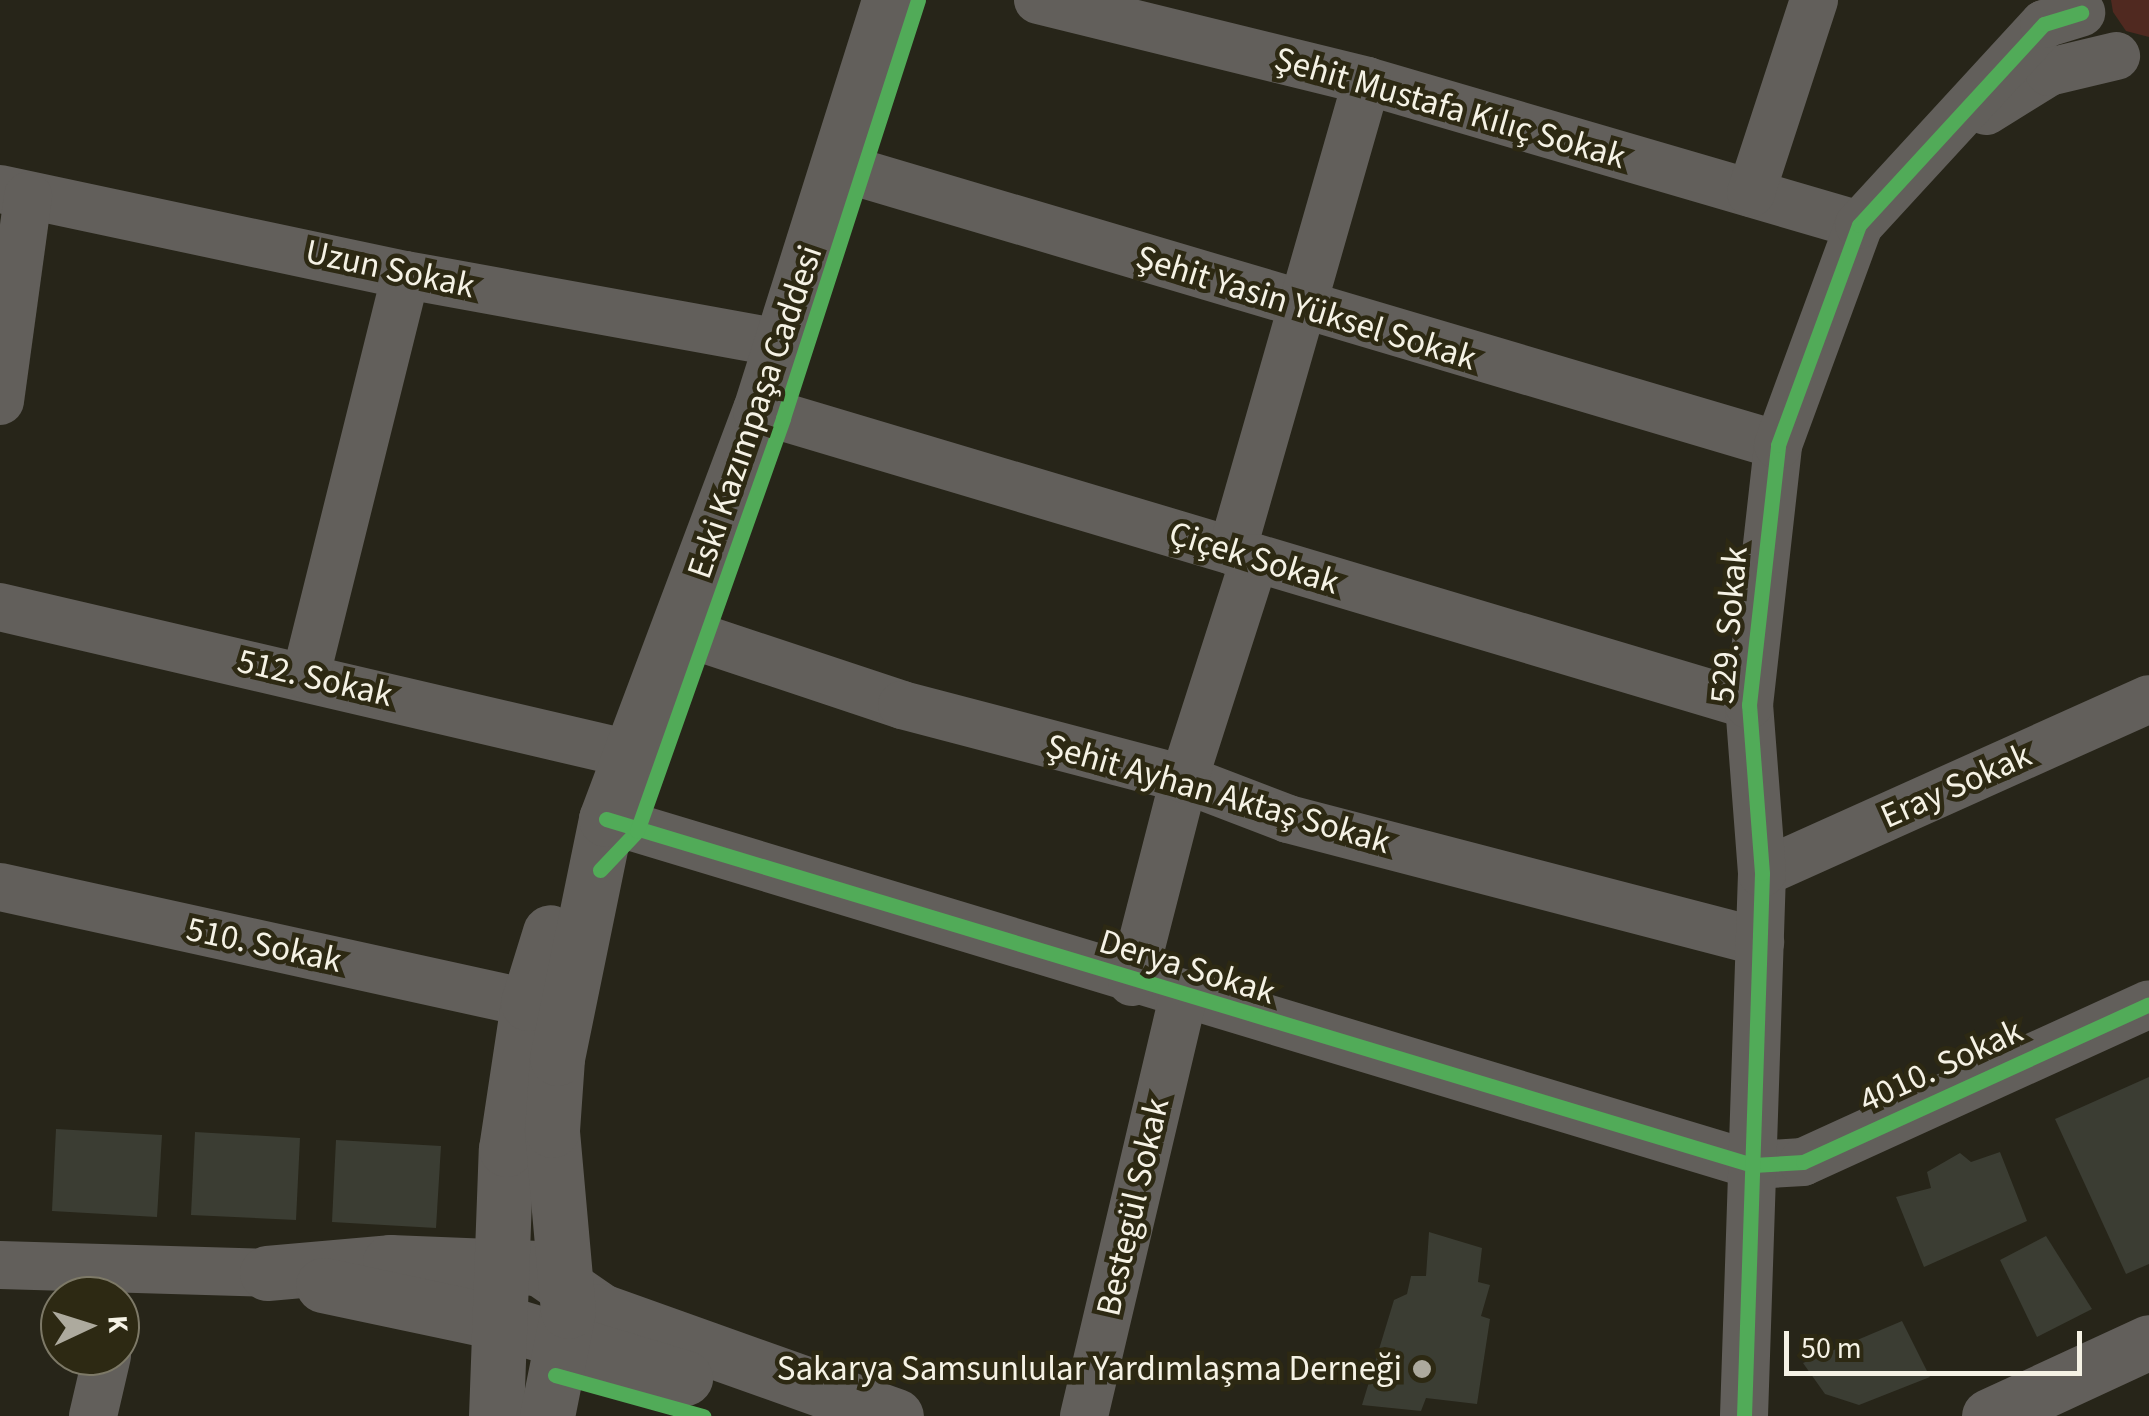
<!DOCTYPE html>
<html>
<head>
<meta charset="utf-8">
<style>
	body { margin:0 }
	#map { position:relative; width:2149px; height:1416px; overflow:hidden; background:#272519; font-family:"Source Sans 3",sans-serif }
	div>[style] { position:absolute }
	.green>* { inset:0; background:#502920 }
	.building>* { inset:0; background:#3b3d33 }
	.minor>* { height:48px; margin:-24px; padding:0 24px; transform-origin:24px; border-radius:24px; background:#625f5b }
	.tertiary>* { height:55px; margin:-27.5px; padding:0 27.5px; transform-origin:27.5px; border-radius:27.5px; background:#625f5b }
	.cycleway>* { height:15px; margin:-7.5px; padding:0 7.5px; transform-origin:7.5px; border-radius:7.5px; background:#51ab58 }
	.dots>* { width:28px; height:28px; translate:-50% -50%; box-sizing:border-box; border:5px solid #2d2913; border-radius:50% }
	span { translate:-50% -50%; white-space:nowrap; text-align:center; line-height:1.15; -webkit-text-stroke:9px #2d2913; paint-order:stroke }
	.street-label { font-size:35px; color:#f5f2e5 }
	.poi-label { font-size:35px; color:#f5f2e5 }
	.right { translate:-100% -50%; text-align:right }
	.north { position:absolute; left:40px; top:1276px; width:100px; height:100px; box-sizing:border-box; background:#2d2913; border:2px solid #7d7967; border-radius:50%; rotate:86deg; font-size:28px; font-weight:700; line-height:40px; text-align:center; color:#f5f2e5 }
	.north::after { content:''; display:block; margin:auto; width:35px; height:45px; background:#adaa9e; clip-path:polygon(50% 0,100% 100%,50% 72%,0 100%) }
	.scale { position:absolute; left:1784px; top:1331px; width:298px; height:45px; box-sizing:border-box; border:5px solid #f5f2e5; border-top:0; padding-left:12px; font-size:30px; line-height:35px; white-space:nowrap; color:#f5f2e5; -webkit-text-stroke:8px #2d2913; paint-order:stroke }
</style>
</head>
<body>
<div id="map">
	<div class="green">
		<i style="clip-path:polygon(2149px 0,2149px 37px,2126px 31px,2113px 12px,2111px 0)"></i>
	</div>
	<div class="building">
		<i style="clip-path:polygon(2149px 1077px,2149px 1264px,2126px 1274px,2055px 1119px)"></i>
		<i style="clip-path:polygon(56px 1129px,162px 1135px,157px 1217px,52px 1211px)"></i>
		<i style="clip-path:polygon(195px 1132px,300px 1138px,296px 1220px,191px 1215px)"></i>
		<i style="clip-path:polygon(336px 1140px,441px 1146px,436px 1228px,332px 1222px)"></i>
		<i style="clip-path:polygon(2000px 1152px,2027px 1221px,1924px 1267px,1896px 1197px,1931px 1188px,1927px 1172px,1960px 1153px,1971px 1162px)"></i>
		<i style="clip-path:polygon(1429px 1232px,1482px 1248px,1478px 1282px,1490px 1285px,1481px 1316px,1490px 1319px,1477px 1404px,1426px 1398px,1421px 1411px,1362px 1405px,1394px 1300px,1407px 1294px,1411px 1276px,1426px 1276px)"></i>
		<i style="clip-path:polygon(2046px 1236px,2092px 1309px,2037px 1337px,2000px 1260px)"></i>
		<i style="clip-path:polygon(1902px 1321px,1930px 1377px,1859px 1405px,1825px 1394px,1803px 1363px)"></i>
	</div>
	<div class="minor">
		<i style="left:1038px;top:0;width:339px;rotate:13.8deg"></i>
		<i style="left:1367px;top:81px;width:513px;rotate:16.31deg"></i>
		<i style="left:1986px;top:111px;width:74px;rotate:-31.8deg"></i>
		<i style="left:2049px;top:72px;width:69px;rotate:-13.4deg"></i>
		<i style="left:836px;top:166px;width:982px;rotate:16.5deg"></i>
		<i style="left:0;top:189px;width:415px;rotate:12deg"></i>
		<i style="left:406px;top:275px;width:381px;rotate:10.3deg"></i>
		<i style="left:1751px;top:193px;width:203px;rotate:-71.9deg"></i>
		<i style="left:0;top:401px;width:207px;rotate:-82.2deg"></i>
		<i style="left:760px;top:410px;width:1032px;rotate:16.61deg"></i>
		<i style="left:1232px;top:551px;width:489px;rotate:-74deg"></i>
		<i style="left:0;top:607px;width:646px;rotate:13.15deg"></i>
		<i style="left:680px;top:631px;width:234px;rotate:18.4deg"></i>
		<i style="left:902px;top:705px;width:292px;rotate:14.7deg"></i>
		<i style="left:1184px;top:779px;width:111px;rotate:21deg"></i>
		<i style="left:1288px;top:819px;width:488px;rotate:14.6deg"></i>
		<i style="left:306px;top:675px;width:412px;rotate:-76deg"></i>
		<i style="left:606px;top:819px;width:1198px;rotate:16.79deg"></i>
		<i style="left:1753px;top:1165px;width:50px;rotate:-3.4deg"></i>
		<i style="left:1803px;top:1162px;width:380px;rotate:-24.5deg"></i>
		<i style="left:1762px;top:873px;width:424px;rotate:-24.2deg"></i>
		<i style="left:0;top:887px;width:541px;rotate:12.39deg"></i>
		<i style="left:1132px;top:982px;width:210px;rotate:-75.6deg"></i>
		<i style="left:1184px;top:779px;width:232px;rotate:-72.2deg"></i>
		<i style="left:0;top:1265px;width:267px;rotate:1.7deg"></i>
		<i style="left:93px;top:1416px;width:62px;rotate:-76.9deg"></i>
		<i style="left:1084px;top:1416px;width:430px;rotate:-76.7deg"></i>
		<i style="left:1744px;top:1416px;width:543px;rotate:-88.1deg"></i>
		<i style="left:1762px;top:873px;width:169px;rotate:-94.4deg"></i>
		<i style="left:1749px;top:705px;width:262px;rotate:-83.6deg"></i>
		<i style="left:1778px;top:445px;width:234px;rotate:-69.8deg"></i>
		<i style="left:1859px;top:225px;width:273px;rotate:-47.4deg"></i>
		<i style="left:2044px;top:24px;width:39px;rotate:-17deg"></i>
	</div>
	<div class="tertiary">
		<i style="left:267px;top:1273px;width:123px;rotate:-5.1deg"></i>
		<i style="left:390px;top:1262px;width:149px;rotate:2.3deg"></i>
		<i style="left:539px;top:1268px;width:75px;rotate:34.7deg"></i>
		<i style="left:601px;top:1311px;width:313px;rotate:19.6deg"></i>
		<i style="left:323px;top:1285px;width:192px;rotate:12deg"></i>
		<i style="left:511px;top:1325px;width:182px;rotate:16.9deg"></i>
		<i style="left:496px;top:1416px;width:267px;rotate:-87.9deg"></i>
		<i style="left:506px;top:1149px;width:148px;rotate:-81.4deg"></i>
		<i style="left:528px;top:1003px;width:74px;rotate:-72.8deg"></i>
		<i style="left:547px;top:1416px;width:107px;rotate:-78.7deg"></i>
		<i style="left:568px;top:1311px;width:182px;rotate:-95.1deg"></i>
		<i style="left:552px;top:1130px;width:72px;rotate:-86deg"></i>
		<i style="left:557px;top:1058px;width:244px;rotate:-78.4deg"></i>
		<i style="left:606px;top:819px;width:437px;rotate:-69.4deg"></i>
		<i style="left:760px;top:410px;width:430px;rotate:-72.5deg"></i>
		<i style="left:1989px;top:1416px;width:176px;rotate:-24.8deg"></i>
	</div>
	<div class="cycleway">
		<i style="left:606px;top:819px;width:1198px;rotate:16.79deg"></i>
		<i style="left:1753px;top:1165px;width:50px;rotate:-3.4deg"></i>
		<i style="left:1803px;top:1162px;width:380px;rotate:-24.5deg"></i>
		<i style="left:600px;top:870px;width:54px;rotate:-46.5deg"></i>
		<i style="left:637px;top:831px;width:438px;rotate:-70.5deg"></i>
		<i style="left:783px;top:418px;width:439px;rotate:-72.1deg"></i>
		<i style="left:555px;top:1375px;width:154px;rotate:15.5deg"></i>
		<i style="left:1744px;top:1416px;width:543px;rotate:-88.1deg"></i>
		<i style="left:1762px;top:873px;width:169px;rotate:-94.4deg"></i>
		<i style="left:1749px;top:705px;width:262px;rotate:-83.6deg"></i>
		<i style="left:1778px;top:445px;width:234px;rotate:-69.8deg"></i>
		<i style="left:1859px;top:225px;width:273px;rotate:-47.4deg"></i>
		<i style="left:2044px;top:24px;width:39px;rotate:-17deg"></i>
	</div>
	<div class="dots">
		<i style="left:1422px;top:1369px;background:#adaa9e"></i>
	</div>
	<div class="street-label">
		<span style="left:1450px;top:108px;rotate:16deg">Şehit Mustafa Kılıç Sokak</span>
		<span style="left:390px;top:269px;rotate:12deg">Uzun Sokak</span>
		<span style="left:1306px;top:308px;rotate:17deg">Şehit Yasin Yüksel Sokak</span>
		<span style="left:755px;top:412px;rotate:-71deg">Eski Kazımpaşa Caddesi</span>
		<span style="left:1254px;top:558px;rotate:17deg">Çiçek Sokak</span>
		<span style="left:1729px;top:625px;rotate:-85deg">529. Sokak</span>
		<span style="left:315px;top:678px;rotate:13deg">512. Sokak</span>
		<span style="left:1956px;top:786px;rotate:-24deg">Eray Sokak</span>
		<span style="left:1218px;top:794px;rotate:16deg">Şehit Ayhan Aktaş Sokak</span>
		<span style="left:264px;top:945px;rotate:12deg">510. Sokak</span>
		<span style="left:1187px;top:967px;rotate:17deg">Derya Sokak</span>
		<span style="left:1941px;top:1066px;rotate:-25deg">4010. Sokak</span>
		<span style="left:1133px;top:1207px;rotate:-77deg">Bestegül Sokak</span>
	</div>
	<div class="poi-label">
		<span class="right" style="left:1402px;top:1369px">Sakarya Samsunlular Yardımlaşma Derneği</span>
	</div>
	<div class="north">K</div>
	<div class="scale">50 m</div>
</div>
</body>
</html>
